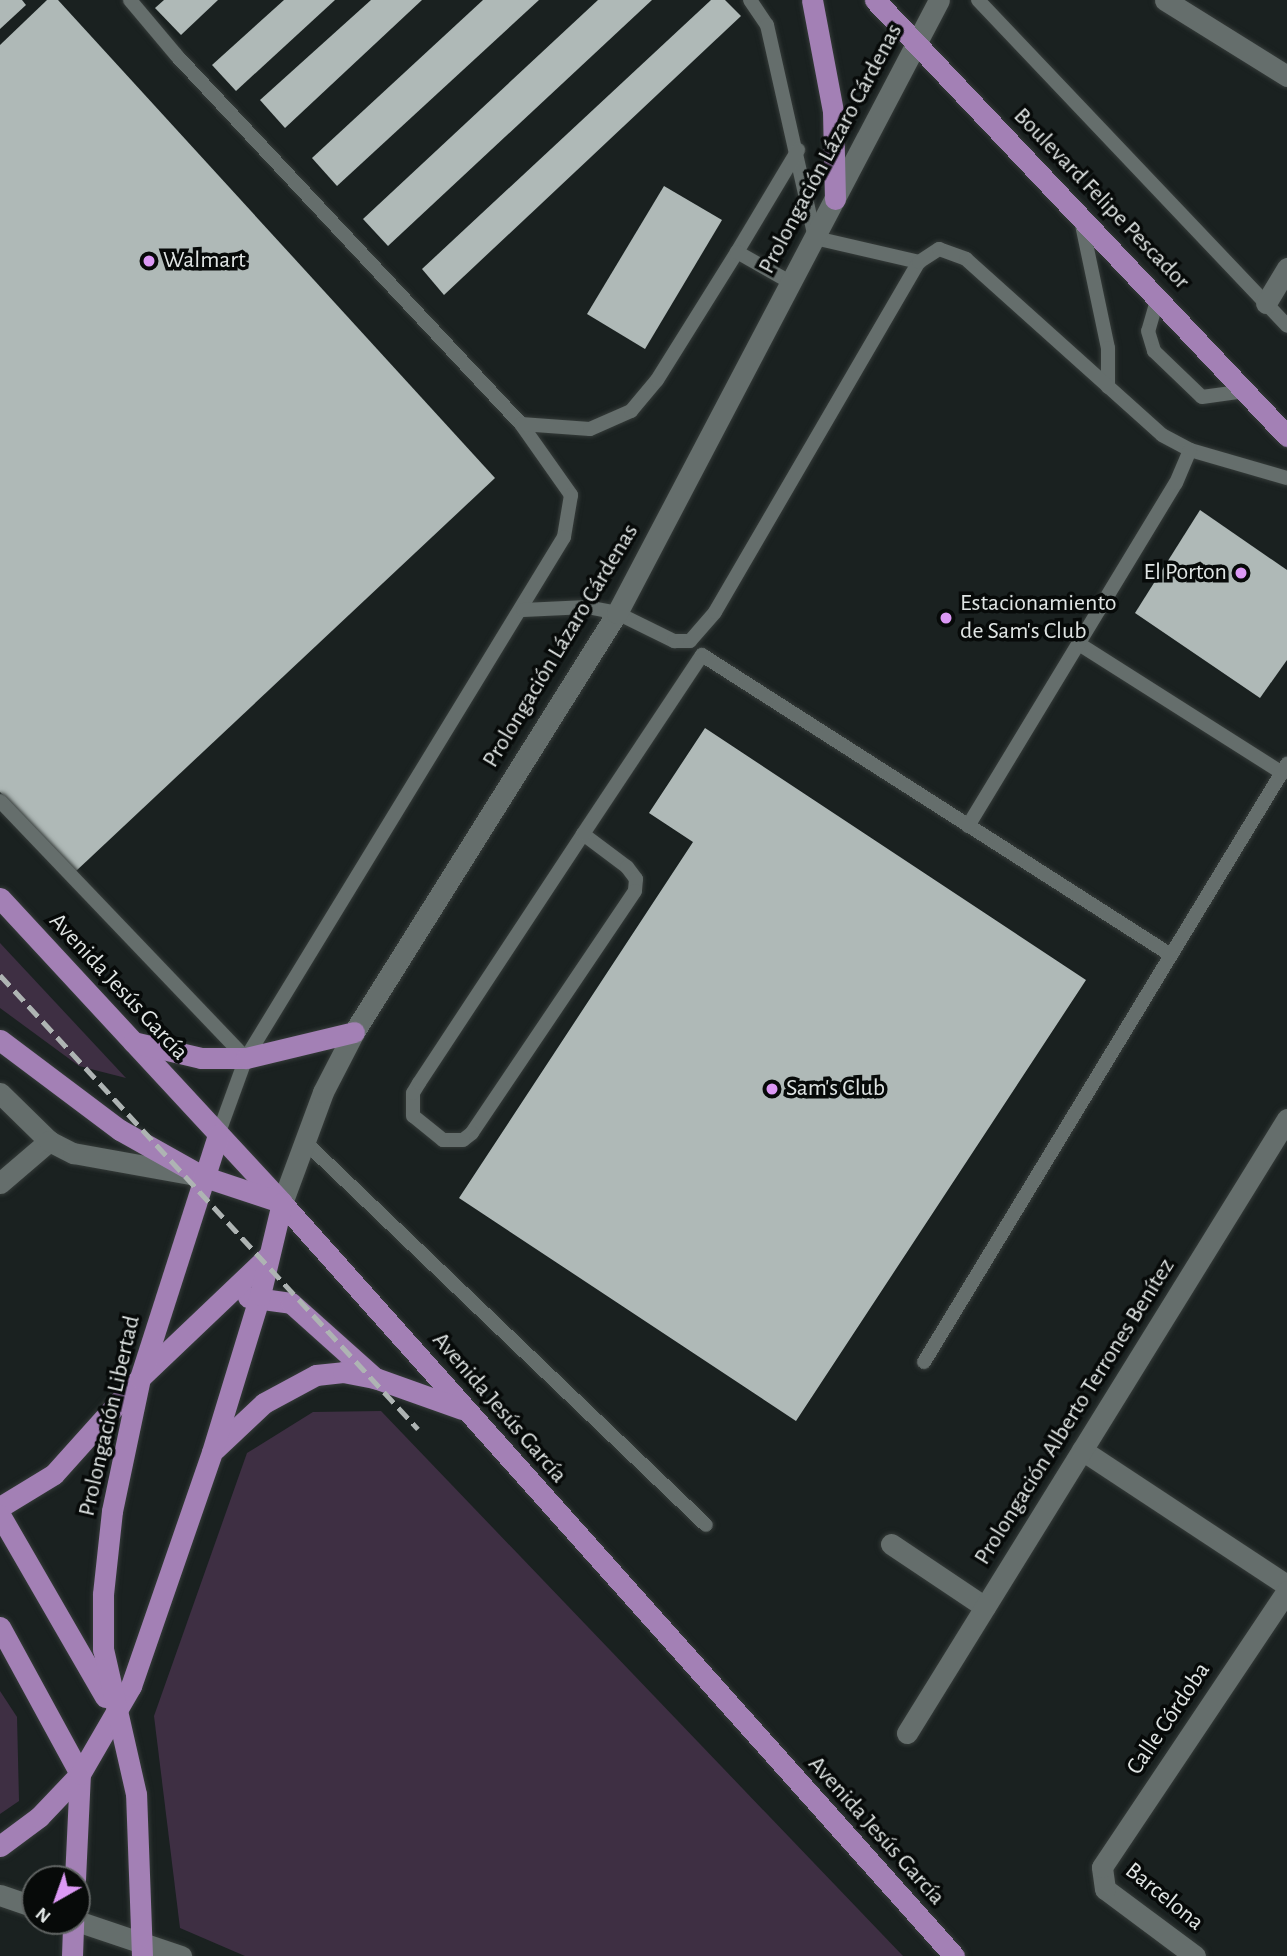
<!DOCTYPE html>
<html>
<head>
<meta charset="utf-8">
<style>
	body { margin:0 }
	#map { position:relative; width:1287px; height:1956px; overflow:hidden; background:#1a2120; font-family:"Alegreya Sans",sans-serif }
	div>[style] { position:absolute }
	.green>* { inset:0; background:#3e2f43 }
	.building>* { inset:0; background:#afb9b7 }
	.roads { filter:drop-shadow(0 0 2px #353b39) drop-shadow(0 0 2px #353b39) }
	.lane>* { height:14px; margin:-7px; padding:0 7px; transform-origin:7px; border-radius:7px; background:#656e6c }
	.street>* { height:21px; margin:-10.5px; padding:0 10.5px; transform-origin:10.5px; border-radius:10.5px; background:#656e6c }
	.secondary>* { height:21px; margin:-10.5px; padding:0 10.5px; transform-origin:10.5px; border-radius:10.5px; background:#656e6c }
	.primary>* { height:21px; margin:-10.5px; padding:0 10.5px; transform-origin:10.5px; border-radius:10.5px; background:#a380b5 }
	.rail>* { height:5px; margin-top:-2.5px; transform-origin:0; background:repeating-linear-gradient(90deg,#aeb4b3 0 14px,transparent 0 21px) }
	.dots>* { width:19px; height:19px; translate:-50% -50%; box-sizing:border-box; border:4px solid #070a09; border-radius:50% }
	span { translate:-50% -50%; white-space:nowrap; text-align:center; line-height:1.15; -webkit-text-stroke:7px #070a09; paint-order:stroke }
	.street-label { font-size:24px; color:#e0e5e4 }
	.poi-label { font-size:24px; color:#e0e5e4 }
	.left { translate:0 -50%; text-align:left }
	.right { translate:-100% -50%; text-align:right }
	.north { position:absolute; left:21px; top:1865px; width:70px; height:70px; box-sizing:border-box; background:#070a09; border:2px solid #5e6261; border-radius:50%; rotate:220deg; font-size:19px; font-weight:700; line-height:28px; text-align:center; color:#e0e5e4 }
	.north::after { content:''; display:block; margin:auto; width:24px; height:32px; background:#dc99f5; clip-path:polygon(50% 0,100% 100%,50% 72%,0 100%) }
</style>
</head>
<body>
<div id="map">
	<div class="green">
		<i style="clip-path:polygon(0 943px,126px 1078px,79px 1066px,0 1008px)"></i>
		<i style="clip-path:polygon(381px 1411px,903px 1956px,245px 1956px,180px 1928px,154px 1716px,247px 1453px,313px 1412px)"></i>
		<i style="clip-path:polygon(0 1691px,17px 1717px,19px 1801px,0 1814px)"></i>
	</div>
	<div class="building">
		<i style="clip-path:polygon(0 0,22px 0,26px 5px,0 29px)"></i>
		<i style="clip-path:polygon(47px 0,58px 0,495px 478px,75px 872px,0 792px,0 45px)"></i>
		<i style="clip-path:polygon(164px 0,218px 0,181px 35px,155px 8px)"></i>
		<i style="clip-path:polygon(284px 0,335px 0,236px 91px,212px 65px)"></i>
		<i style="clip-path:polygon(371px 0,422px 0,285px 128px,260px 100px)"></i>
		<i style="clip-path:polygon(483px 0,539px 0,337px 186px,312px 158px)"></i>
		<i style="clip-path:polygon(598px 0,652px 0,388px 246px,363px 219px)"></i>
		<i style="clip-path:polygon(711px 0,725px 0,741px 16px,444px 295px,422px 269px)"></i>
		<i style="clip-path:polygon(664px 186px,722px 220px,645px 349px,587px 314px)"></i>
		<i style="clip-path:polygon(1200px 510px,1287px 570px,1287px 660px,1260px 698px,1135px 613px)"></i>
		<i style="clip-path:polygon(705px 728px,1086px 980px,796px 1421px,459px 1198px,693px 842px,649px 813px)"></i>
	</div>
	<div class="roads">
		<div class="lane">
			<i style="left:130px;top:0;width:73px;rotate:50deg"></i>
			<i style="left:177px;top:56px;width:504px;rotate:46.93deg"></i>
			<i style="left:521px;top:424px;width:87px;rotate:54.8deg"></i>
			<i style="left:571px;top:495px;width:43px;rotate:99.5deg"></i>
			<i style="left:564px;top:537px;width:610px;rotate:121.4deg"></i>
			<i style="left:246px;top:1058px;width:82px;rotate:110deg"></i>
			<i style="left:750px;top:0;width:30px;rotate:56deg"></i>
			<i style="left:767px;top:25px;width:218px;rotate:77.3deg"></i>
			<i style="left:815px;top:238px;width:107px;rotate:13deg"></i>
			<i style="left:978px;top:0;width:449px;rotate:46.5deg"></i>
			<i style="left:1081px;top:220px;width:131px;rotate:78.1deg"></i>
			<i style="left:1108px;top:348px;width:39px;rotate:90deg"></i>
			<i style="left:737px;top:252px;width:119px;rotate:-59.1deg"></i>
			<i style="left:1158px;top:297px;width:35px;rotate:106deg"></i>
			<i style="left:1148px;top:331px;width:21px;rotate:73deg"></i>
			<i style="left:1154px;top:351px;width:66px;rotate:43.8deg"></i>
			<i style="left:1202px;top:397px;width:43px;rotate:-7.9deg"></i>
			<i style="left:521px;top:424px;width:69px;rotate:4.1deg"></i>
			<i style="left:590px;top:429px;width:45px;rotate:-23.7deg"></i>
			<i style="left:631px;top:411px;width:40px;rotate:-50deg"></i>
			<i style="left:657px;top:380px;width:151px;rotate:-58deg"></i>
			<i style="left:737px;top:252px;width:61px;rotate:29.5deg"></i>
			<i style="left:523px;top:610px;width:64px;rotate:-2.7deg"></i>
			<i style="left:587px;top:607px;width:31px;rotate:11deg"></i>
			<i style="left:617px;top:613px;width:64px;rotate:26.2deg"></i>
			<i style="left:674px;top:641px;width:16px"></i>
			<i style="left:690px;top:641px;width:38px;rotate:-49deg"></i>
			<i style="left:715px;top:612px;width:405px;rotate:-59.8deg"></i>
			<i style="left:919px;top:262px;width:24px;rotate:-33deg"></i>
			<i style="left:939px;top:249px;width:29px;rotate:20deg"></i>
			<i style="left:966px;top:259px;width:263px;rotate:41.9deg"></i>
			<i style="left:1162px;top:435px;width:32px;rotate:28deg"></i>
			<i style="left:1190px;top:450px;width:101px;rotate:16.1deg"></i>
			<i style="left:1079px;top:644px;width:241px;rotate:32.4deg"></i>
			<i style="left:0;top:801px;width:356px;rotate:46.3deg"></i>
			<i style="left:968px;top:826px;width:401px;rotate:-58.8deg"></i>
			<i style="left:1176px;top:483px;width:36px;rotate:-67deg"></i>
			<i style="left:583px;top:834px;width:55px;rotate:36.9deg"></i>
			<i style="left:627px;top:867px;width:15px;rotate:53deg"></i>
			<i style="left:636px;top:879px;width:12px;rotate:95deg"></i>
			<i style="left:635px;top:891px;width:292px;rotate:124deg"></i>
			<i style="left:472px;top:1133px;width:11px;rotate:142deg"></i>
			<i style="left:463px;top:1140px;width:20px;rotate:180deg"></i>
			<i style="left:443px;top:1140px;width:38px;rotate:-141deg"></i>
			<i style="left:413px;top:1116px;width:23px;rotate:-90deg"></i>
			<i style="left:413px;top:1093px;width:12px;rotate:-59deg"></i>
			<i style="left:419px;top:1083px;width:298px;rotate:-56.6deg"></i>
			<i style="left:583px;top:834px;width:215px;rotate:-56.4deg"></i>
			<i style="left:702px;top:655px;width:557px;rotate:32.61deg"></i>
			<i style="left:303px;top:1140px;width:557px;rotate:43.69deg"></i>
			<i style="left:924px;top:1362px;width:700px;rotate:-58.74deg"></i>
		</div>
		<div class="street">
			<i style="left:1165px;top:0;width:144px;rotate:31.9deg"></i>
			<i style="left:1266px;top:303px;width:41px;rotate:-59deg"></i>
			<i style="left:0;top:1183px;width:65px;rotate:-40.6deg"></i>
			<i style="left:1082px;top:1450px;width:245px;rotate:33.4deg"></i>
			<i style="left:891px;top:1544px;width:113px;rotate:33.8deg"></i>
			<i style="left:907px;top:1733px;width:722px;rotate:-58.25deg"></i>
			<i style="left:0;top:1895px;width:37px;rotate:19deg"></i>
			<i style="left:77px;top:1921px;width:110px;rotate:18.6deg"></i>
			<i style="left:1195px;top:1956px;width:112px;rotate:-143.3deg"></i>
			<i style="left:1105px;top:1889px;width:22px;rotate:-98deg"></i>
			<i style="left:1102px;top:1867px;width:332px;rotate:-56.2deg"></i>
		</div>
		<div class="secondary">
			<i style="left:0;top:1093px;width:69px;rotate:44.4deg"></i>
			<i style="left:49px;top:1141px;width:27px;rotate:27deg"></i>
			<i style="left:73px;top:1153px;width:130px;rotate:10.2deg"></i>
			<i style="left:282px;top:1203px;width:118px;rotate:-69.7deg"></i>
			<i style="left:323px;top:1092px;width:68px;rotate:-62.7deg"></i>
			<i style="left:354px;top:1032px;width:495px;rotate:-57.9deg"></i>
			<i style="left:617px;top:613px;width:692px;rotate:-62.29deg"></i>
		</div>
		<div class="primary">
			<i style="left:812px;top:0;width:113px;rotate:79.3deg"></i>
			<i style="left:833px;top:111px;width:88px;rotate:88.7deg"></i>
			<i style="left:875px;top:0;width:600px;rotate:46.62deg"></i>
			<i style="left:0;top:898px;width:415px;rotate:47.2deg"></i>
			<i style="left:282px;top:1203px;width:1009px;rotate:48.25deg"></i>
			<i style="left:0;top:1040px;width:150px;rotate:36.9deg"></i>
			<i style="left:120px;top:1130px;width:94px;rotate:29.3deg"></i>
			<i style="left:202px;top:1176px;width:82px;rotate:18.4deg"></i>
			<i style="left:133px;top:1042px;width:70px;rotate:13.2deg"></i>
			<i style="left:201px;top:1058px;width:45px"></i>
			<i style="left:246px;top:1058px;width:111px;rotate:-13.5deg"></i>
			<i style="left:248px;top:1297px;width:43px;rotate:7.9deg"></i>
			<i style="left:291px;top:1303px;width:113px;rotate:41.8deg"></i>
			<i style="left:215px;top:1449px;width:67px;rotate:-43.2deg"></i>
			<i style="left:264px;top:1403px;width:59px;rotate:-28.3deg"></i>
			<i style="left:316px;top:1375px;width:27px;rotate:-6deg"></i>
			<i style="left:343px;top:1372px;width:33px;rotate:11deg"></i>
			<i style="left:375px;top:1378px;width:92px;rotate:19.6deg"></i>
			<i style="left:0;top:1507px;width:63px;rotate:-31.4deg"></i>
			<i style="left:54px;top:1474px;width:129px;rotate:-48.1deg"></i>
			<i style="left:140px;top:1378px;width:178px;rotate:-43.6deg"></i>
			<i style="left:0;top:1515px;width:210px;rotate:60deg"></i>
			<i style="left:0;top:1627px;width:167px;rotate:61.4deg"></i>
			<i style="left:0;top:1846px;width:49px;rotate:-36.6deg"></i>
			<i style="left:39px;top:1817px;width:59px;rotate:-46.4deg"></i>
			<i style="left:75px;top:1879px;width:105px;rotate:-87.3deg"></i>
			<i style="left:80px;top:1774px;width:102px;rotate:-59.9deg"></i>
			<i style="left:131px;top:1686px;width:248px;rotate:-70.9deg"></i>
			<i style="left:212px;top:1452px;width:164px;rotate:-73deg"></i>
			<i style="left:260px;top:1295px;width:95px;rotate:-76.6deg"></i>
			<i style="left:72px;top:1956px;width:35px;rotate:-88deg"></i>
			<i style="left:142px;top:1956px;width:162px;rotate:-92.1deg"></i>
			<i style="left:136px;top:1794px;width:149px;rotate:-102.8deg"></i>
			<i style="left:103px;top:1649px;width:55px;rotate:-90deg"></i>
			<i style="left:103px;top:1594px;width:83px;rotate:-83.8deg"></i>
			<i style="left:112px;top:1511px;width:136px;rotate:-78.1deg"></i>
			<i style="left:140px;top:1378px;width:255px;rotate:-72.2deg"></i>
		</div>
	</div>
	<div class="rail">
		<i style="left:0;top:975px;width:617px;rotate:47.36deg"></i>
	</div>
	<div class="dots">
		<i style="left:149px;top:261px;background:#dc99f5"></i>
		<i style="left:1241px;top:573px;background:#dc99f5"></i>
		<i style="left:946px;top:618px;background:#dc99f5"></i>
		<i style="left:772px;top:1089px;background:#dc99f5"></i>
	</div>
	<div class="street-label">
		<span style="left:831px;top:149px;rotate:-62deg">Prolongación Lázaro Cárdenas</span>
		<span style="left:1101px;top:199px;rotate:46deg">Boulevard Felipe Pescador</span>
		<span style="left:561px;top:646px;rotate:-59deg">Prolongación Lázaro Cárdenas</span>
		<span style="left:118px;top:987px;rotate:47deg">Avenida Jesús García</span>
		<span style="left:499px;top:1408px;rotate:49deg">Avenida Jesús García</span>
		<span style="left:1075px;top:1412px;rotate:-58deg">Prolongación Alberto Terrones Benítez</span>
		<span style="left:110px;top:1416px;rotate:-77deg">Prolongación Libertad</span>
		<span style="left:1169px;top:1719px;rotate:-56deg">Calle Córdoba</span>
		<span style="left:876px;top:1831px;rotate:48deg">Avenida Jesús García</span>
		<span style="left:1164px;top:1897px;rotate:39deg">Barcelona</span>
	</div>
	<div class="poi-label">
		<span class="left" style="left:163px;top:261px">Walmart</span>
		<span class="right" style="left:1227px;top:573px">El Porton</span>
		<span class="left" style="left:960px;top:618px">Estacionamiento<br>de Sam's Club</span>
		<span class="left" style="left:786px;top:1089px">Sam's Club</span>
	</div>
	<div class="north">N</div>
</div>
</body>
</html>
